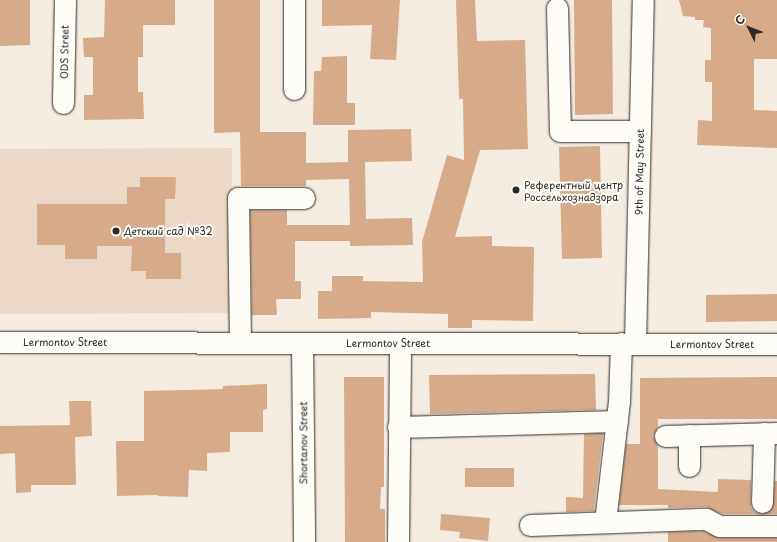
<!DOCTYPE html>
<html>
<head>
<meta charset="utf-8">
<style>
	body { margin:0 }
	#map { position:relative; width:777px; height:542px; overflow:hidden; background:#f5ece1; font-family:"Playpen Sans",sans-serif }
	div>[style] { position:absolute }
	.built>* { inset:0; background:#ecd8c7 }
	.building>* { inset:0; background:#d7aa89 }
	.roads { filter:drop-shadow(0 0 1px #2b2b2b) drop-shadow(0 0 1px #2b2b2b) }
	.minor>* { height:21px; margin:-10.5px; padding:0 10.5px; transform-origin:10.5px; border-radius:10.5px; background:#fdfcf7 }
	.dots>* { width:11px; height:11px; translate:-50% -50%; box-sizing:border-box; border:2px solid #fdfcf7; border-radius:50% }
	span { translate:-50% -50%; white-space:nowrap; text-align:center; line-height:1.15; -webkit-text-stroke:4px #fdfcf7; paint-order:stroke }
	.street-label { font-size:10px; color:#2b2b2b }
	.poi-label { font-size:10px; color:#2b2b2b }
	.left { translate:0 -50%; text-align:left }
	.north { position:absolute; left:729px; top:8px; width:40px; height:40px; -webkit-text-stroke:3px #fdfcf7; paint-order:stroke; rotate:312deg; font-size:11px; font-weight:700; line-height:16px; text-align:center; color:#2b2b2b }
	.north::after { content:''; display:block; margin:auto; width:14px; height:18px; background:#2b2b2b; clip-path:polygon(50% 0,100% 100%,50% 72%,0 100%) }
</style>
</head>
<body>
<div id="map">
	<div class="built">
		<i style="clip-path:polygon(232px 148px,232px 313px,0 314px,0 149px)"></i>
	</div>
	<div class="building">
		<i style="clip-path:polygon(0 0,30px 0,30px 45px,0 46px)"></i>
		<i style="clip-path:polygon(105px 0,175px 0,175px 25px,143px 25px,143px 57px,138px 57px,138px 92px,143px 92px,144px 119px,84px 120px,84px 95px,93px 95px,93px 57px,84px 57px,83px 38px,104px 37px)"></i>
		<i style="clip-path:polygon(214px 0,260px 0,260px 132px,306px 132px,306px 163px,348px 162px,348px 130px,411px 129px,412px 161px,365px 162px,366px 219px,412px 218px,413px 245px,350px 246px,350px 241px,295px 241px,295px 281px,301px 281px,301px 299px,276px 299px,277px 315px,252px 315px,250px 210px,287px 210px,287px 225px,350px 225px,349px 179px,306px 180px,306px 186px,241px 186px,240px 132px,214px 133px)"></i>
		<i style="clip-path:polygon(322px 0,400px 0,396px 60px,370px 59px,372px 25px,322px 26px)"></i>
		<i style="clip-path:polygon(456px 0,475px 0,477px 41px,525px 40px,528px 149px,480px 150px,455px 237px,492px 236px,492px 246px,534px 247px,533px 321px,472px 320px,472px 328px,448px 328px,448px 314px,371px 312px,371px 318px,318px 319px,318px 291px,332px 291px,332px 276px,363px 276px,363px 281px,423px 282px,422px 242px,447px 155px,464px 160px,463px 99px,459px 99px)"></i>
		<i style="clip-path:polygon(574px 0,612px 0,613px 114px,575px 115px)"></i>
		<i style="clip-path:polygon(679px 0,777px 0,777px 59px,754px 59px,754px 110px,777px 111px,777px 148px,697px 145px,698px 120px,712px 121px,712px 82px,705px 82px,705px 60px,711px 60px,711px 28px,703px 27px,704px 20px,695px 20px,695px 17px,683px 16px)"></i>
		<i style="clip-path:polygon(347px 56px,347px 103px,355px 103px,355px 125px,313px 125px,314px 71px,321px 71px,322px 57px)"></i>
		<i style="clip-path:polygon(600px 146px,602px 258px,562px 259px,559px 147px)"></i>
		<i style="clip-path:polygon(140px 177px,176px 177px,175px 199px,165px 199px,165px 253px,181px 253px,181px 279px,146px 279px,146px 271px,131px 271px,132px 246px,97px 246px,97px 259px,65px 259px,65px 245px,37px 245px,37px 204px,127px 204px,127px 187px,140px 187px)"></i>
		<i style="clip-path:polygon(777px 294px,777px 321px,706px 322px,706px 295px)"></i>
		<i style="clip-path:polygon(595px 374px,596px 410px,430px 414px,429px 375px)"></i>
		<i style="clip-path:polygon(344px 377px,384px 377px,384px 487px,381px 487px,380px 509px,385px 509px,385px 542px,345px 542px)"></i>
		<i style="clip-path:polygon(777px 377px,777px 419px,658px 419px,658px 427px,653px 436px,658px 445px,658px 489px,718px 492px,718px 479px,751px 480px,751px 507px,755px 512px,762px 514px,768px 512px,772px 508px,775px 481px,777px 481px,777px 514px,722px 514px,706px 507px,668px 508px,668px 505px,619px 505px,626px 444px,640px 444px,640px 378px)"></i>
		<i style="clip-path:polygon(267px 384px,267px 409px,263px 410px,263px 432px,230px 432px,230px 452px,207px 453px,207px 471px,189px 470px,188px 497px,158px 496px,158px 495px,117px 496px,116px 441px,144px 441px,144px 391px,223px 389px,223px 386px)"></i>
		<i style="clip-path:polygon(69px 401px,91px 401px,92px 436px,75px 437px,76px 485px,31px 485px,31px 492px,16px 493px,15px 453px,0 454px,0 426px,70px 425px)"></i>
		<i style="clip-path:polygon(603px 433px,594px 511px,566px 512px,566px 497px,583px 498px,584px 434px)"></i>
		<i style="clip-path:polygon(465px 468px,514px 468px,514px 487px,465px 487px)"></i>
		<i style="clip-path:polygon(441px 514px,490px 518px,488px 541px,459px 538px,460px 532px,440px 530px)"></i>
		<i style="clip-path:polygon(703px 531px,719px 538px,777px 538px,777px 542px,668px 542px,668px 532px)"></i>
	</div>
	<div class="roads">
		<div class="minor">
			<i style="left:294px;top:0;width:89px;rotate:90deg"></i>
			<i style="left:557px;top:8px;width:123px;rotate:88.6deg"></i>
			<i style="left:560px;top:131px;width:80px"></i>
			<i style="left:63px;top:103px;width:103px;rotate:-88.9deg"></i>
			<i style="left:0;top:342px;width:777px;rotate:0.15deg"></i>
			<i style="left:240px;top:342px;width:144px;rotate:-90.8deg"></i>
			<i style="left:238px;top:198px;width:66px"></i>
			<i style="left:302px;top:343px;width:199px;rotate:89.4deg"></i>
			<i style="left:635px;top:343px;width:343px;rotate:-88.7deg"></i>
			<i style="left:398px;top:427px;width:219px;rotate:-1.6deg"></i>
			<i style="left:665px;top:436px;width:112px;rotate:-1.5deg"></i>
			<i style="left:689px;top:466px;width:31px;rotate:-90deg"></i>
			<i style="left:762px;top:502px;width:69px;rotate:-88.3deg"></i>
			<i style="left:605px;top:522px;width:122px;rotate:-83.4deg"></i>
			<i style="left:619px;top:401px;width:58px;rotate:-88deg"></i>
			<i style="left:530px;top:525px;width:176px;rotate:-2deg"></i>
			<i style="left:706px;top:519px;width:15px;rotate:28deg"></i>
			<i style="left:719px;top:526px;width:58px"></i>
			<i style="left:398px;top:542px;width:199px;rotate:-89.4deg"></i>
		</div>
	</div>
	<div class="dots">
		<i style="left:516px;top:190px;background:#2b2b2b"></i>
		<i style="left:116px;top:231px;background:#2b2b2b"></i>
	</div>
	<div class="street-label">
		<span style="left:64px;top:52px;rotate:-89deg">ODS Street</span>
		<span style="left:639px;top:172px;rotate:-89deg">9th of May Street</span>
		<span style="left:65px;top:342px">Lermontov Street</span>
		<span style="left:388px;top:343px">Lermontov Street</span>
		<span style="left:712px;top:344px">Lermontov Street</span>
		<span style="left:303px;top:443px;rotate:-90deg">Shortanov Street</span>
	</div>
	<div class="poi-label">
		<span class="left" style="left:524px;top:190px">Референтный центр<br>Россельхознадзора</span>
		<span class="left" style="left:124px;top:231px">Детский сад №32</span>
	</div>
	<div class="north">С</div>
</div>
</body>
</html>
